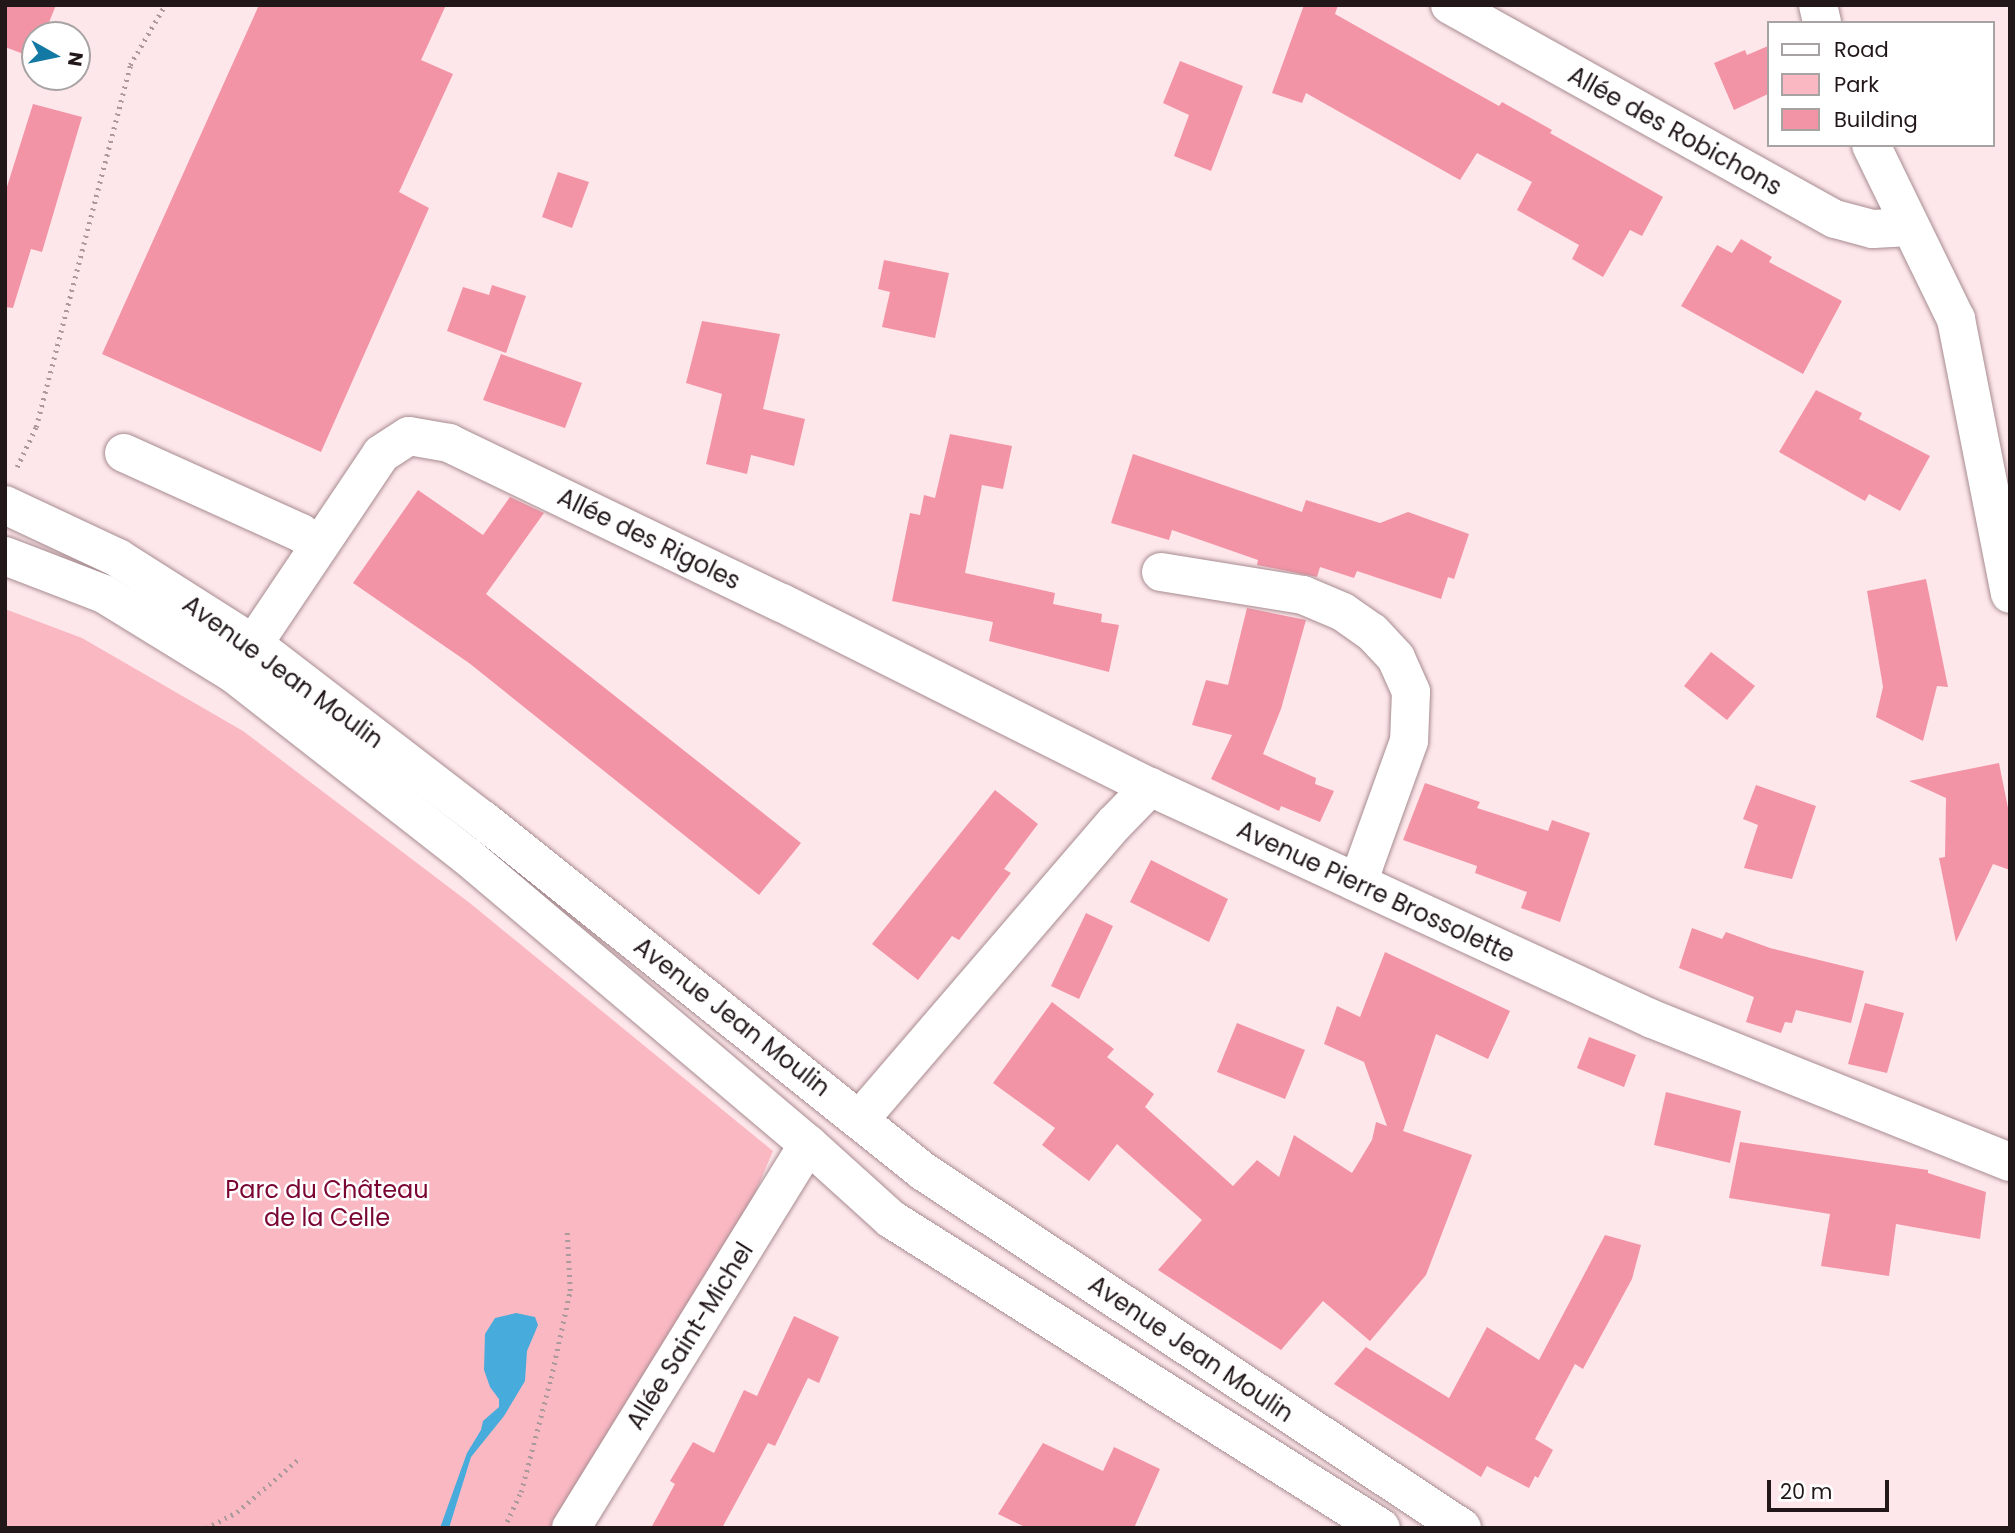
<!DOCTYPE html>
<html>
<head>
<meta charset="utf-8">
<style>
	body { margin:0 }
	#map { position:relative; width:2015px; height:1533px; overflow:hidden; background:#fee7eb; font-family:Poppins,sans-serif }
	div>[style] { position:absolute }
	.green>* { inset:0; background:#fab8c3 }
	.water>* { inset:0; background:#47abdc }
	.building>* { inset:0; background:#f394a6 }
	.path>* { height:4.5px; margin-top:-2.25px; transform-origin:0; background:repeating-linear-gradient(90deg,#ab999c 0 2px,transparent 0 7px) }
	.roads { filter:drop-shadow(0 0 2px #a78c90) drop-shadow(0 0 2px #a78c90) }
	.minor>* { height:38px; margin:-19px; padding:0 19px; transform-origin:19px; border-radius:19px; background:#fff }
	.major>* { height:38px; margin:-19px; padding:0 19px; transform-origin:19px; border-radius:19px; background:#fff }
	span { translate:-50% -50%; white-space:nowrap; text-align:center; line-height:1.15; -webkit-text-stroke:5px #fff; paint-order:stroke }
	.street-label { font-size:24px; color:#22181a }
	.park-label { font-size:24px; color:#7a0532 }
	.frame { position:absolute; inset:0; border:7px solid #22181a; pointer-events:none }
	.legend { position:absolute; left:1767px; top:21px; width:228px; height:126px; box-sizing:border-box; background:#fff; border:2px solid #a7a3a3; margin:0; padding:9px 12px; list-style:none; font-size:21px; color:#22181a }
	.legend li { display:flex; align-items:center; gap:14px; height:35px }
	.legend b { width:35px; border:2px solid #a7a3a3 }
	.north { position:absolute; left:21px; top:21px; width:70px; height:70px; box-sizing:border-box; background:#fff; border:2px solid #a7a3a3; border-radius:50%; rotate:99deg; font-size:19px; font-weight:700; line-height:28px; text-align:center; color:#22181a }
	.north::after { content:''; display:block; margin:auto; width:24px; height:32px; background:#1279a4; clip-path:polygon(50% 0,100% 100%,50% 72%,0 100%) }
	.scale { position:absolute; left:1767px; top:1480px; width:122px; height:32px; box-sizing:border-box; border:4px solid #22181a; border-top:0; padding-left:9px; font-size:21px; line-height:24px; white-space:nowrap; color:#22181a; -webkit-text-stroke:5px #fff; paint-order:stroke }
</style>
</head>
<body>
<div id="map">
	<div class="green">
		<i style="clip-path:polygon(5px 609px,82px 638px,243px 731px,471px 904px,773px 1151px,750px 1205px,553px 1528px,5px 1528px)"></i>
	</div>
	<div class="water">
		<i style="clip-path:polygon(516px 1313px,535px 1317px,538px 1325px,527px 1351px,525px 1381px,504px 1416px,471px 1457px,449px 1528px,440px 1528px,467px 1453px,481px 1430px,483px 1421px,499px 1407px,499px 1399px,490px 1387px,484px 1370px,485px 1334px,495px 1318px)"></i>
	</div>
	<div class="building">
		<i style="clip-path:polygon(5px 5px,56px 5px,44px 35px,35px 35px,34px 58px,5px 47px)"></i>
		<i style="clip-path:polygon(259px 5px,446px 5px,421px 60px,453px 74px,399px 192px,429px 208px,321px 452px,102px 354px)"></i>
		<i style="clip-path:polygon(1304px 5px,1338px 5px,1335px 14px,1499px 106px,1502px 102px,1552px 130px,1550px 133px,1663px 197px,1642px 236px,1630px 230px,1603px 277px,1572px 259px,1579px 245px,1517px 210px,1532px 182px,1477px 153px,1460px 180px,1306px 93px,1302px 103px,1272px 93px)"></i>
		<i style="clip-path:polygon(1768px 46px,1768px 94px,1734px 110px,1714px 63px,1745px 50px,1747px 55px)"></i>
		<i style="clip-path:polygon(1180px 61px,1243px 86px,1211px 171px,1174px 156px,1189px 115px,1163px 103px)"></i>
		<i style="clip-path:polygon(33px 104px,82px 117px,42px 252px,31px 249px,13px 308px,5px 307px,5px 193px)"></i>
		<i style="clip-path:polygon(558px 172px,589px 182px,572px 228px,542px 217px)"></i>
		<i style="clip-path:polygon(1741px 239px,1772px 257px,1769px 262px,1842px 301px,1803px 374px,1681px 306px,1717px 245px,1732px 253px)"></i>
		<i style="clip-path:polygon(884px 260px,949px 273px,935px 338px,882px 327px,890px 292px,878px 289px)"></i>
		<i style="clip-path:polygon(492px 285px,526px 296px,506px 353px,447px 331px,463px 287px,489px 295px)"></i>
		<i style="clip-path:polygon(702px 321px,780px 334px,763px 409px,805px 419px,794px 466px,751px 455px,747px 474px,706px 464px,722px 394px,686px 383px)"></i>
		<i style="clip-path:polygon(501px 354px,582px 383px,565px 428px,483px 400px)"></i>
		<i style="clip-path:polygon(1816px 390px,1862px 413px,1859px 419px,1930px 456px,1900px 511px,1869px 494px,1865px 501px,1779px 452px)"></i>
		<i style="clip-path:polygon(950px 434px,1012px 446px,1003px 489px,982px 485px,965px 573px,1055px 593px,1053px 604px,1102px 614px,1101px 622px,1119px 625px,1109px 672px,989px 641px,993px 622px,892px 601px,910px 513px,920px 515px,924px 495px,935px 498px)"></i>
		<i style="clip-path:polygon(1133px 454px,1302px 512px,1306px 500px,1380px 523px,1408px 512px,1469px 534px,1454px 579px,1448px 577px,1441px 599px,1357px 571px,1354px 578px,1320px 567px,1317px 577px,1257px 565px,1258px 560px,1172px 530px,1169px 540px,1111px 523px)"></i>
		<i style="clip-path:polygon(418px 490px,483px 535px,510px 497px,544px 513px,486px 594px,801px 843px,759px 895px,469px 663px,353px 583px)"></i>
		<i style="clip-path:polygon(1926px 579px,1948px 687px,1937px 686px,1923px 741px,1876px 717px,1883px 687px,1867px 591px)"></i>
		<i style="clip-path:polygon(1247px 608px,1306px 620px,1281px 709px,1263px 754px,1316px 778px,1315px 784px,1334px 791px,1320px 822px,1281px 806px,1279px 811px,1211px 779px,1232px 735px,1192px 725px,1206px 680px,1228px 685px)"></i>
		<i style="clip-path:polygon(1711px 652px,1755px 686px,1727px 720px,1684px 686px)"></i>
		<i style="clip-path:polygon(1999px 763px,2010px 818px,2010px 870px,1993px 864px,1956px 942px,1939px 858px,1945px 857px,1946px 798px,1909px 781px)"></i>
		<i style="clip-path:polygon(1425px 783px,1480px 802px,1477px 808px,1548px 831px,1552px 820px,1590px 833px,1560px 922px,1521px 908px,1527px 892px,1475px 873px,1477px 866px,1403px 840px)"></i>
		<i style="clip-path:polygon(1756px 785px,1816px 806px,1792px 879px,1744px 868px,1758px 825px,1743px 819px)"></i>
		<i style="clip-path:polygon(995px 790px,1038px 824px,1004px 869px,1011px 873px,959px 940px,952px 936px,918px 980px,872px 944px)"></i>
		<i style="clip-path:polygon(1151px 860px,1228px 899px,1209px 942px,1130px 902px)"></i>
		<i style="clip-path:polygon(1086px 913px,1113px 926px,1079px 999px,1051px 986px)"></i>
		<i style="clip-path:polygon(1692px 928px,1722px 939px,1726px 932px,1770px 948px,1864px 971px,1851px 1023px,1796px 1010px,1792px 1023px,1785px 1022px,1781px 1033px,1746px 1022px,1754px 997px,1679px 968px)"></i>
		<i style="clip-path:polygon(1385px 952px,1510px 1011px,1488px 1059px,1436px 1034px,1403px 1131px,1472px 1155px,1426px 1275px,1370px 1341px,1323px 1301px,1281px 1350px,1158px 1270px,1202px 1220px,1117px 1144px,1089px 1181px,1042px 1145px,1055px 1128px,993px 1083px,1052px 1002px,1114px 1049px,1107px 1057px,1154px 1094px,1145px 1107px,1233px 1186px,1257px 1160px,1279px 1177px,1294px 1135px,1352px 1173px,1372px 1140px,1376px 1122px,1387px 1126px,1364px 1062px,1324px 1044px,1337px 1006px,1360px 1017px)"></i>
		<i style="clip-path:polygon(1865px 1003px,1904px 1013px,1887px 1073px,1848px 1064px)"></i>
		<i style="clip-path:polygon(1237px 1023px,1305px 1050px,1285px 1099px,1217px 1072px)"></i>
		<i style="clip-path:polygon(1589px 1037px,1636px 1055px,1624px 1087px,1577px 1068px)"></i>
		<i style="clip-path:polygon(1666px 1092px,1741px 1111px,1730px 1163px,1654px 1145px)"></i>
		<i style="clip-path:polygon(1740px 1142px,1928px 1170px,1928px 1173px,1986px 1192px,1980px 1239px,1896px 1224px,1889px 1276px,1821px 1266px,1830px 1214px,1729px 1198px)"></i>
		<i style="clip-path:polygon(1605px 1235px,1641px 1245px,1632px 1279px,1583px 1369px,1575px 1364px,1535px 1439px,1553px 1450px,1538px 1478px,1535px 1476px,1529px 1488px,1487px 1466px,1481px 1477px,1334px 1384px,1366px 1347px,1449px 1398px,1487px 1327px,1539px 1360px)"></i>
		<i style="clip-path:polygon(794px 1316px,839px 1337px,819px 1383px,808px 1378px,775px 1446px,768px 1443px,722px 1528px,651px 1528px,675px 1484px,670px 1481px,693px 1442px,714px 1453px,744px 1390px,757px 1396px)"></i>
		<i style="clip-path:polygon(1043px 1443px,1103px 1471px,1114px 1447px,1160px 1469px,1134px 1528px,1027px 1528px,998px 1514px)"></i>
	</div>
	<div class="path">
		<i style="left:17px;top:467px;width:44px;rotate:-64.6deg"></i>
		<i style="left:36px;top:427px;width:374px;rotate:-75.4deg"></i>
		<i style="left:130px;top:65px;width:69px;rotate:-59.7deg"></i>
		<i style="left:206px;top:1528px;width:35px;rotate:-27deg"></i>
		<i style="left:237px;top:1512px;width:84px;rotate:-40.7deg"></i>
		<i style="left:504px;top:1528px;width:40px;rotate:-65deg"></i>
		<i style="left:521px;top:1492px;width:118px;rotate:-75.3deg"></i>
		<i style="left:551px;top:1378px;width:89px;rotate:-77.7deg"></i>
		<i style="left:570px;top:1291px;width:60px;rotate:-92.9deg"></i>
	</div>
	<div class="roads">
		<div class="minor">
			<i style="left:1450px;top:5px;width:440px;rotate:29.1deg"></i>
			<i style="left:1835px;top:219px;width:39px;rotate:15deg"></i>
			<i style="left:1873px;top:229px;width:37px;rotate:-3deg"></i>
			<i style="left:1818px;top:5px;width:18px;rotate:77deg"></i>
			<i style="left:1871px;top:145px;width:194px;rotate:64deg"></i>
			<i style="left:1956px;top:319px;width:280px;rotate:78.9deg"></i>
			<i style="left:124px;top:453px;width:194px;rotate:24.3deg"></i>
			<i style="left:301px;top:533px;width:22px;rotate:36deg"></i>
			<i style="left:1161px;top:572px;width:144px;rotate:9.2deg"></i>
			<i style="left:1303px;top:595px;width:43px;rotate:23deg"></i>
			<i style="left:1343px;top:612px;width:35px;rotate:35deg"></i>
			<i style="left:1372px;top:632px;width:35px;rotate:47deg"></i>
			<i style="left:1396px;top:658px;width:37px;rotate:66deg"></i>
			<i style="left:1411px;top:692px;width:49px;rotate:92.3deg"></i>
			<i style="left:1409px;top:741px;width:133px;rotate:109.8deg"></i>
			<i style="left:1364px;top:866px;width:18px;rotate:119deg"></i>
			<i style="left:234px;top:673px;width:264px;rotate:-56.1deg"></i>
			<i style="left:381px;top:454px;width:33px;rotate:-33deg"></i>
			<i style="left:409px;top:436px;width:41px;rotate:9.9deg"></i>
			<i style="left:449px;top:443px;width:369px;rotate:25.7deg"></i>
			<i style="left:782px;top:603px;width:411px;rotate:26.6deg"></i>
			<i style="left:861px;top:1118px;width:388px;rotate:-49.3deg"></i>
			<i style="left:1114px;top:824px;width:52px;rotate:-45.8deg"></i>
			<i style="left:1150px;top:787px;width:553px;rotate:24.8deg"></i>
			<i style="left:1652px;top:1019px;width:386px;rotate:21.8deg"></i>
			<i style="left:571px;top:1528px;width:451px;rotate:-58.3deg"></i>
		</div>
		<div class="major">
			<i style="left:5px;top:505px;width:125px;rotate:25.1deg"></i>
			<i style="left:118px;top:558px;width:159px;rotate:32.4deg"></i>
			<i style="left:252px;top:643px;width:291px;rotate:37.5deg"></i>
			<i style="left:483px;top:820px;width:564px;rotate:38.6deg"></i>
			<i style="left:924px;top:1172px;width:645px;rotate:33.49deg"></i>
			<i style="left:5px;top:556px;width:106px;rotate:21deg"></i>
			<i style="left:104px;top:594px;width:153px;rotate:31.6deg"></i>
			<i style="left:234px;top:674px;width:296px;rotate:38deg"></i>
			<i style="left:467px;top:856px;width:446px;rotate:40.2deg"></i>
			<i style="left:808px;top:1144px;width:112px;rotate:42.1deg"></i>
			<i style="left:891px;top:1219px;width:579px;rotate:32.24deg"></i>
		</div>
	</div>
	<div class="street-label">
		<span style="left:1675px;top:131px;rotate:29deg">Allée des Robichons</span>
		<span style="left:649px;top:539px;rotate:26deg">Allée des Rigoles</span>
		<span style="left:283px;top:672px;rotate:36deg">Avenue Jean Moulin</span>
		<span style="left:1376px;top:892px;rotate:25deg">Avenue Pierre Brossolette</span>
		<span style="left:732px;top:1017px;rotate:38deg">Avenue Jean Moulin</span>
		<span style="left:690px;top:1336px;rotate:-58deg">Allée Saint-Michel</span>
		<span style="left:1191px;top:1349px;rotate:34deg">Avenue Jean Moulin</span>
	</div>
	<div class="park-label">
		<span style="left:327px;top:1204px">Parc du Château<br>de la Celle</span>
	</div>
	<div class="frame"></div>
	<ul class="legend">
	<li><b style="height:9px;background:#fff"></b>Road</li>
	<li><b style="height:19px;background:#fab8c3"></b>Park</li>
	<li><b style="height:19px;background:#f394a6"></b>Building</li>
	</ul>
	<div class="north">N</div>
	<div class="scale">20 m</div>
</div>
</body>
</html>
